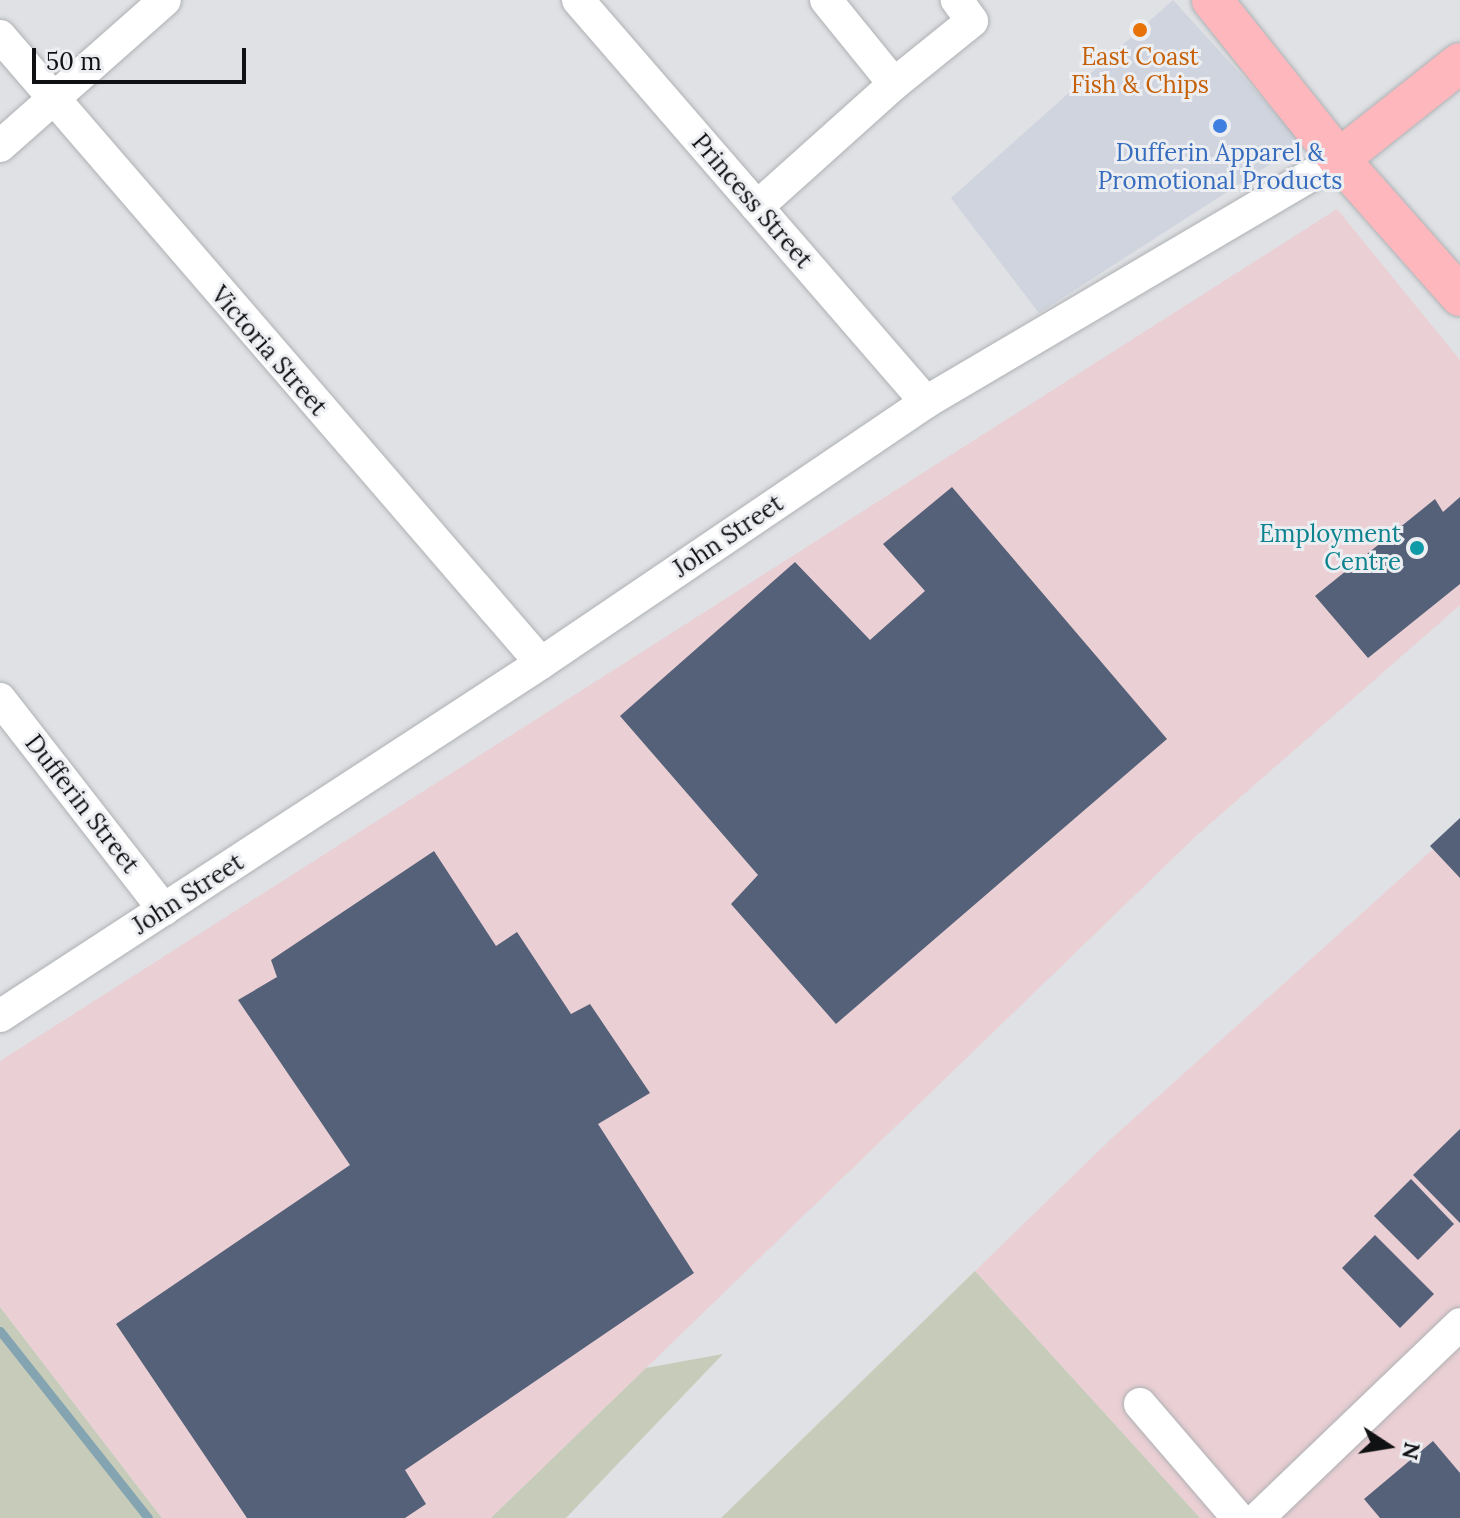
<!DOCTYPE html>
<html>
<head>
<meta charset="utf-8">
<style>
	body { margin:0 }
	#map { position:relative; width:1460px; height:1518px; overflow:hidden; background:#dfe1e4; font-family:Lora,serif }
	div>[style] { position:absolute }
	.built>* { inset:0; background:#cfd4de }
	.industrial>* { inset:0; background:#eacfd4 }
	.green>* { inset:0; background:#c7ccba }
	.stream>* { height:9px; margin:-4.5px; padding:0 4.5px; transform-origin:4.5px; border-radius:4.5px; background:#84a4b1 }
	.building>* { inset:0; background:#546178 }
	.roads { filter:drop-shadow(0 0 2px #afb1b4) drop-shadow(0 0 2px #afb1b4) }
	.minor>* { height:32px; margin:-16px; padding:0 16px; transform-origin:16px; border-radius:16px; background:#fff }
	.major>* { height:40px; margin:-20px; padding:0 20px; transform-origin:20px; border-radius:20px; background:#feb8bd }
	.dots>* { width:22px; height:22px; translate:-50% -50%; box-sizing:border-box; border:4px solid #eceef1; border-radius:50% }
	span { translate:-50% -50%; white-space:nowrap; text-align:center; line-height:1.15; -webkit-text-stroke:6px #eceef1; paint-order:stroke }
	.food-label { font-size:24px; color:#c56008 }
	.shop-label { font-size:24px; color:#366cbe }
	.street-label { font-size:24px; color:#101112 }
	.culture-label { font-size:24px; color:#0d838f }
	.right { translate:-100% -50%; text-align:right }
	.north { position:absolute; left:1348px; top:1406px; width:80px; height:80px; -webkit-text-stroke:6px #eceef1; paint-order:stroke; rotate:102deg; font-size:22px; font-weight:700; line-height:32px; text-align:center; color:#101112 }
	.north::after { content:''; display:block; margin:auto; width:28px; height:36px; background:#101112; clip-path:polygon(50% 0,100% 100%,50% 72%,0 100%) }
	.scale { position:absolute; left:32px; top:48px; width:214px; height:36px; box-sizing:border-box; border:4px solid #101112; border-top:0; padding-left:10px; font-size:24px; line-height:28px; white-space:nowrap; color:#101112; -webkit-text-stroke:6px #eceef1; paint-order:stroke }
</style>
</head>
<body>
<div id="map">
	<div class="built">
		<i style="clip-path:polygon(1173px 0,1303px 143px,1039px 313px,951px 198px)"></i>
	</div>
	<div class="industrial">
		<i style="clip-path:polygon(1337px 209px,1460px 360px,1460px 605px,1196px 836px,491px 1518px,162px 1518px,0 1307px,0 1061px)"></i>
		<i style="clip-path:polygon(1460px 825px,1460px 1518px,1200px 1518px,975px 1271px,1111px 1139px)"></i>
	</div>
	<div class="green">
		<i style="clip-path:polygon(975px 1271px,1200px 1518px,721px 1518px)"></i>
		<i style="clip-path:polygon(0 1307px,158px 1513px,162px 1518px,0 1518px)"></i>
		<i style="clip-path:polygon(723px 1354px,566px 1518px,491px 1518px,646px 1368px)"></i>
	</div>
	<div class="stream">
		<i style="left:0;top:1331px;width:238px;rotate:51.6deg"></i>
	</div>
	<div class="building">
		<i style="clip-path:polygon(952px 487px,1167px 739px,836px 1024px,731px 904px,758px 875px,620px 716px,795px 562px,870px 640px,925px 591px,883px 544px)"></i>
		<i style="clip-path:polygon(1460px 497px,1460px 584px,1368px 658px,1315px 596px,1435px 499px,1443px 512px)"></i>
		<i style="clip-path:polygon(1460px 818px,1460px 878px,1430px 846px)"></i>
		<i style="clip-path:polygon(434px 851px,496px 946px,517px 932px,571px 1014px,590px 1004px,650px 1093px,598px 1124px,694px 1273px,405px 1470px,426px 1504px,405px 1518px,247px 1518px,116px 1324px,350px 1165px,238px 1000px,277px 977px,271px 960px)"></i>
		<i style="clip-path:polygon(1460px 1129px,1460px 1223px,1413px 1175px)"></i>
		<i style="clip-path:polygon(1411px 1179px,1454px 1224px,1418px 1260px,1374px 1216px)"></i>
		<i style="clip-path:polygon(1375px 1235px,1434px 1294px,1400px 1328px,1342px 1268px)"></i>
		<i style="clip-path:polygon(1433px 1441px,1460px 1473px,1460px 1518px,1380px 1518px,1364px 1499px)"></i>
	</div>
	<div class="roads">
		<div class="minor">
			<i style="left:578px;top:0;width:532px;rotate:49.12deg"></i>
			<i style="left:826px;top:0;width:108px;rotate:51deg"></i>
			<i style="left:894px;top:84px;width:100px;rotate:-38.9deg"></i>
			<i style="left:972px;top:21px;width:26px;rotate:-126deg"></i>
			<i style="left:0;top:36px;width:828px;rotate:49.21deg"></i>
			<i style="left:0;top:146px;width:220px;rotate:-41.5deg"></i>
			<i style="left:757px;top:207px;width:184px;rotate:-41.9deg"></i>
			<i style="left:0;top:699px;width:267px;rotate:52.1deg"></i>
			<i style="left:0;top:1016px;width:646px;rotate:-33.12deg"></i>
			<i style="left:541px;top:663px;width:465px;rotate:-34.1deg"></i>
			<i style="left:926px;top:402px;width:479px;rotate:-30.5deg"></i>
			<i style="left:1140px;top:1404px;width:150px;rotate:49.3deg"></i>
			<i style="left:1258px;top:1518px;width:280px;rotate:-43.8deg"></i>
		</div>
		<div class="major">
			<i style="left:1212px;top:0;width:203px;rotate:51.4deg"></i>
			<i style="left:1339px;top:159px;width:183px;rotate:48.5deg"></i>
			<i style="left:1339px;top:159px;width:154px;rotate:-38.4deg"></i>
		</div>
	</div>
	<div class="dots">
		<i style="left:1140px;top:30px;background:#e8710a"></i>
		<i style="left:1220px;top:126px;background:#3f7fe0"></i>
		<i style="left:1417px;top:548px;background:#0f9aa8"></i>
	</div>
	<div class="food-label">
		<span style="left:1140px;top:71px">East Coast<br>Fish &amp; Chips</span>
	</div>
	<div class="shop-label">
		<span style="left:1220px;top:167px">Dufferin Apparel &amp;<br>Promotional Products</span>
	</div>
	<div class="street-label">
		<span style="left:752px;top:201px;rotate:49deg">Princess Street</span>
		<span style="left:269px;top:351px;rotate:49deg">Victoria Street</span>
		<span style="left:728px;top:536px;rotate:-34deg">John Street</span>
		<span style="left:82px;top:804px;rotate:52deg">Dufferin Street</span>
		<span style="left:188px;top:894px;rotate:-33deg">John Street</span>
	</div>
	<div class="culture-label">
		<span class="right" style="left:1401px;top:548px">Employment<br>Centre</span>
	</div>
	<div class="north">N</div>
	<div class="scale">50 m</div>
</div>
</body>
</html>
